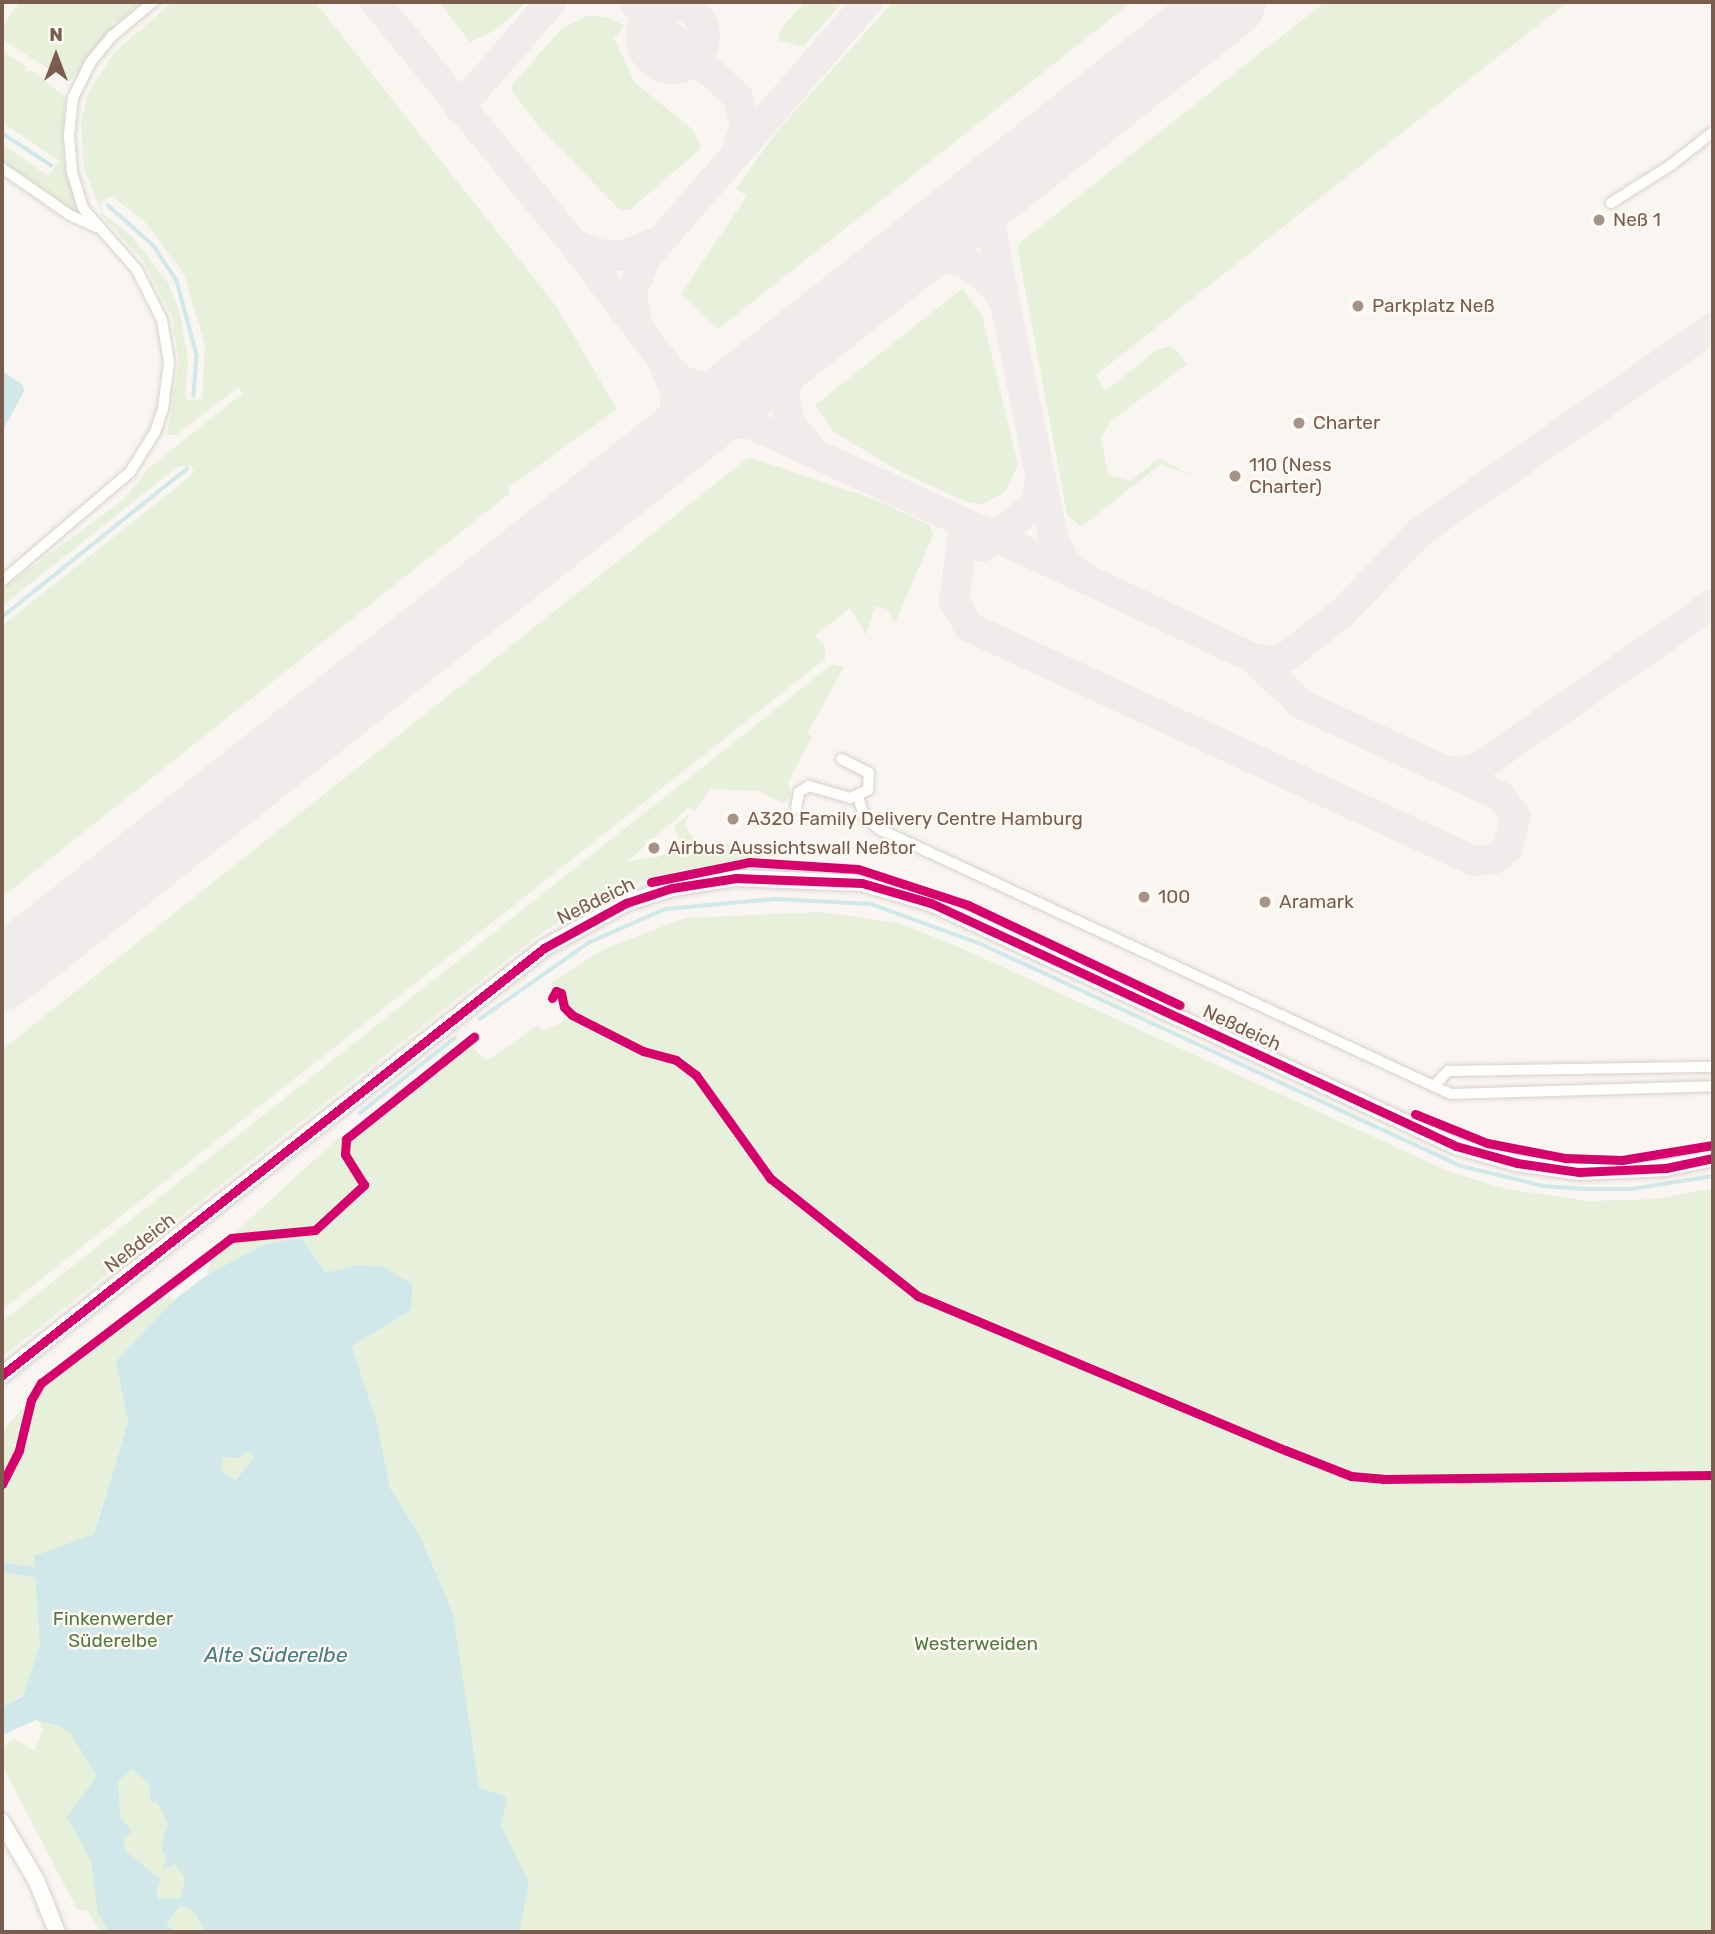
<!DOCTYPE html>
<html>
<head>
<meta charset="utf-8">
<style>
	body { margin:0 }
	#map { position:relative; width:1715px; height:1934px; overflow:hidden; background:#f9f5f0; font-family:Rubik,sans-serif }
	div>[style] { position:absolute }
	.green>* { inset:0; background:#e7f0db }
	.water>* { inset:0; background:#d0e8ea }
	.stream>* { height:3.5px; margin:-1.75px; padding:0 1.75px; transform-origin:1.75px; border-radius:1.75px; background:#d0e8ea }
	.canal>* { height:10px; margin:-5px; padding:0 5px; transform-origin:5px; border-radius:5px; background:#d0e8ea }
	.taxiway>* { height:30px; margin:-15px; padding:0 15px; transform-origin:15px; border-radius:15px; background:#f0ecec }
	.taxiway>.ring { margin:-15px; padding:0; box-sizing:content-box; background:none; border:30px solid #f0ecec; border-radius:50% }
	.runway>* { height:72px; margin:-36px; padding:0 36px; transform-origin:36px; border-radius:36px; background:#f0ecec }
	.roads { filter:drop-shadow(0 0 2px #d7d1cb) drop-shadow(0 0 2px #d7d1cb) }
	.street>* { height:10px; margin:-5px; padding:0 5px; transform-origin:5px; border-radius:5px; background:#fefefd }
	.secondary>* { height:16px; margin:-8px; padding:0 8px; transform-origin:8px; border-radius:8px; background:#fefefd }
	.cycleway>* { height:9px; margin:-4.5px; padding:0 4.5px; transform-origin:4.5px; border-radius:4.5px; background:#d6006c }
	.dots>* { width:19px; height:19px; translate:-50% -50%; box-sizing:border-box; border:4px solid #fffaf3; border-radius:50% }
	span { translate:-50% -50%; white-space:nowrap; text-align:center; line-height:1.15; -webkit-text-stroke:5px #fffaf3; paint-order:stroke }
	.poi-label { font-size:19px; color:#7a5c4d }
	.left { translate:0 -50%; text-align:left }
	.street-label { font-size:19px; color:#7a5c4d }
	.park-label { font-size:19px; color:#537a41 }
	.water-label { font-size:21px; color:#437c86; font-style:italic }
	.frame { position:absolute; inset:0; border:4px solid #7a5c4d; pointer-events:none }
	.north { position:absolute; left:21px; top:21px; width:70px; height:70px; -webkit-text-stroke:5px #fffaf3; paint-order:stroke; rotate:0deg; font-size:19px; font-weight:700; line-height:28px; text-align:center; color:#7a5c4d }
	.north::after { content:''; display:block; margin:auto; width:24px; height:32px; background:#7a5c4d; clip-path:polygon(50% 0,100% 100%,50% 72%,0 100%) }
</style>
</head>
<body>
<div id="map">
	<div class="green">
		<i style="clip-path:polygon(20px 2px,144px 2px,119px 22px,111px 21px,114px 26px,74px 77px,67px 81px,2px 39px,2px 27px)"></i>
		<i style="clip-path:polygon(evenodd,172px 2px,315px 2px,556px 306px,617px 409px,509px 487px,510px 493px,2px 897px,2px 626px,188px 478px,194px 472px,191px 466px,177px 467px,2px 606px,2px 589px,124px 499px,149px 468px,243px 393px,238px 387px,176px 435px,167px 435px,179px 362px,172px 317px,143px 260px,104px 218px,84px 169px,81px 123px,89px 91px,114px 53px,172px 2px,112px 196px,145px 222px,184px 274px,205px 345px,202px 399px,188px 400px,185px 396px,188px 359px,180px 313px,168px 283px,132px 236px,103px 214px,101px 202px,112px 196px)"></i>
		<i style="clip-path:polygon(527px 2px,494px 31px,470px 42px,440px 3px)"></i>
		<i style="clip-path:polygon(805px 2px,843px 2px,803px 47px,778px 40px,780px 30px)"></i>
		<i style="clip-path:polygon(893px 2px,1132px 2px,718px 329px,681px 294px,747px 196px,736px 189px,778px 130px)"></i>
		<i style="clip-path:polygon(1325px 2px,1567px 2px,1096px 375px,1105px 391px,1157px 350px,1171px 346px,1177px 351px,1187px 364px,1111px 421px,1101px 438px,1108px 475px,1131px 481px,1159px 458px,1192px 476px,1161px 464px,1081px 527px,1067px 514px,1017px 245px)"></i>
		<i style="clip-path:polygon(587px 16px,607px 17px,624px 26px,614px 38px,635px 83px,692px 129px,700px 144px,700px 149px,631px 209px,621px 211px,539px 127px,510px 88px,562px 28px)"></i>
		<i style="clip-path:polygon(2px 50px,27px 67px,24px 71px,34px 72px,65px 97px,63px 157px,79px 215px,2px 162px,2px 144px,48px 176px,59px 161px,2px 122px)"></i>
		<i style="clip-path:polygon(962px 289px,982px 315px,1018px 464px,1006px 491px,983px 504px,967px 502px,901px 472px,834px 432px,815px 405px)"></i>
		<i style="clip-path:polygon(749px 457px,874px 499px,930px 525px,933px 535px,895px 623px,887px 609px,875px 606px,866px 635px,850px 608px,815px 636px,825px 646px,825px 659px,2px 1310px,2px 1050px)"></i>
		<i style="clip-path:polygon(833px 664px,844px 667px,807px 734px,812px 737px,788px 782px,791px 796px,783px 803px,757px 791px,711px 789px,694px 811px,689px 807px,627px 862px,685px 851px,674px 827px,689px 814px,685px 823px,688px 832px,698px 842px,780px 848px,774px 855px,648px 880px,617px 891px,545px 930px,2px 1357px,2px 1322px)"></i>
		<i style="clip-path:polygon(820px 912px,899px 923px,961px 948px,1450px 1172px,1506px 1189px,1589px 1201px,1657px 1199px,1713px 1188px,1713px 1932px,100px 1932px,88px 1911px,77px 1909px,2px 1765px,2px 1749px,14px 1738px,34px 1751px,43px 1730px,25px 1693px,2px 1707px,2px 1431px,47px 1382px,169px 1296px,174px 1300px,116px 1361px,128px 1422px,97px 1522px,419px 1534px,390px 1488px,376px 1419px,352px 1345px,411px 1310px,356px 1265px,326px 1273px,303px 1240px,263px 1245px,207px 1275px,213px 1253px,335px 1141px,471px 1046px,487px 1061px,538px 1025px,543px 1031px,561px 1023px,572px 1012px,550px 984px,602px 950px,685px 918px)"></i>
		<i style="clip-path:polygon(248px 1451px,256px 1458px,234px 1480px,221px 1471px,223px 1456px)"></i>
	</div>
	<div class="water">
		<i style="clip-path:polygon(2px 371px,23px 385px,24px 391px,2px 432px)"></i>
		<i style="clip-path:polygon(evenodd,292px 1239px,303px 1240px,326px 1273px,356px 1265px,384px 1267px,412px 1284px,411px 1310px,352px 1346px,376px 1419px,390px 1488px,419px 1534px,453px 1613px,479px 1788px,507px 1797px,501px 1826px,529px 1883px,519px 1932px,206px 1932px,194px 1911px,180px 1905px,166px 1925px,176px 1932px,109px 1932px,98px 1912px,91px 1861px,67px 1817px,97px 1776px,69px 1731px,56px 1725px,36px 1720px,2px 1735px,2px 1707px,23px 1696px,40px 1645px,34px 1556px,94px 1534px,128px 1422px,116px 1361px,174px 1300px,207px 1275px,263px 1245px,292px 1239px,248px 1451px,255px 1458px,235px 1480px,221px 1471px,223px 1457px,238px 1458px,248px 1451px,292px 1239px,131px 1769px,149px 1784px,151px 1802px,156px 1801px,168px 1823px,161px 1847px,167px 1861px,163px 1865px,164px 1870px,174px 1864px,185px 1878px,181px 1898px,159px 1899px,156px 1893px,160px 1879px,125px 1850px,123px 1840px,132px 1831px,120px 1817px,118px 1782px,131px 1769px)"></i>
	</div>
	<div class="stream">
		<i style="left:2px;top:133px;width:59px;rotate:33.1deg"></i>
		<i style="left:108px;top:205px;width:62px;rotate:41.7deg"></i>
		<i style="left:154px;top:246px;width:42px;rotate:56.7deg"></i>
		<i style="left:177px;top:281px;width:77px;rotate:74.9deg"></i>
		<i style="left:197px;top:355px;width:41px;rotate:94.2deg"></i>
		<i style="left:2px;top:617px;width:237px;rotate:-38.7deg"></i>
		<i style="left:480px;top:1019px;width:132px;rotate:-35.1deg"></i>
		<i style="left:588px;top:943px;width:84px;rotate:-23.8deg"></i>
		<i style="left:665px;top:909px;width:110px;rotate:-5.2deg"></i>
		<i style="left:775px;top:899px;width:96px;rotate:3deg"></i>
		<i style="left:871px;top:904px;width:115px;rotate:19.9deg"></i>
		<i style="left:979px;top:943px;width:531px;rotate:24.83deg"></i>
		<i style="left:1461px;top:1166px;width:85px;rotate:13.5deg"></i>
		<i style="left:1544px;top:1186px;width:41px;rotate:4.2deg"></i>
		<i style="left:1585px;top:1189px;width:46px"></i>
		<i style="left:1631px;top:1189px;width:83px;rotate:-9deg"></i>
		<i style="left:360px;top:1113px;width:121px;rotate:-38.3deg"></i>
	</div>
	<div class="canal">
		<i style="left:2px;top:1567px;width:51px;rotate:9.1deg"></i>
	</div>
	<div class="taxiway">
		<i style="left:375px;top:2px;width:313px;rotate:50.6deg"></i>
		<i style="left:574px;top:244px;width:191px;rotate:52.7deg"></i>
		<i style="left:690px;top:396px;width:434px;rotate:24.8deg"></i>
		<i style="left:1084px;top:578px;width:25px;rotate:-140deg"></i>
		<i style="left:1065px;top:562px;width:28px;rotate:-116deg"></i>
		<i style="left:1053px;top:537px;width:233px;rotate:-101.6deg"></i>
		<i style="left:1006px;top:309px;width:90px;rotate:-100.2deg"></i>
		<i style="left:990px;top:220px;width:24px;rotate:-78deg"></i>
		<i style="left:995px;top:197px;width:20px;rotate:-60deg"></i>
		<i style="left:635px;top:4px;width:139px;rotate:42.1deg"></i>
		<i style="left:738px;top:97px;width:29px;rotate:76deg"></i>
		<i style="left:745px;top:125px;width:23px;rotate:108deg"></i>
		<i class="ring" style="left:641px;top:5px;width:34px;height:34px"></i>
		<i style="left:459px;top:108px;width:140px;rotate:-49deg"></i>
		<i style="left:574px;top:244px;width:26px;rotate:23deg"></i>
		<i style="left:598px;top:254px;width:23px;rotate:5deg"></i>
		<i style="left:621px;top:256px;width:42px;rotate:-21deg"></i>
		<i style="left:903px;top:260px;width:34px;rotate:-7deg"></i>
		<i style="left:937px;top:256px;width:31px;rotate:15deg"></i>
		<i style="left:967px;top:264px;width:31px;rotate:37deg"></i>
		<i style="left:992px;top:283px;width:22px;rotate:58deg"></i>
		<i style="left:638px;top:327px;width:36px;rotate:-100deg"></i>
		<i style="left:632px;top:292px;width:35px;rotate:-68deg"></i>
		<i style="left:645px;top:259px;width:340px;rotate:-49.1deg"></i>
		<i style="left:800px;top:342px;width:54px;rotate:107.1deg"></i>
		<i style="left:784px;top:394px;width:29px;rotate:78deg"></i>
		<i style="left:790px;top:422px;width:36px;rotate:53deg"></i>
		<i style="left:686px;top:432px;width:23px;rotate:-18deg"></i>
		<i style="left:708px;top:425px;width:36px;rotate:-2deg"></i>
		<i style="left:656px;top:455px;width:23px;rotate:-56deg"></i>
		<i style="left:669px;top:436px;width:24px;rotate:-75deg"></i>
		<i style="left:675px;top:413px;width:20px;rotate:-90deg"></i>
		<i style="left:675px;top:393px;width:27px;rotate:-110deg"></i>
		<i style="left:666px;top:368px;width:19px;rotate:39deg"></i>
		<i style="left:681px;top:380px;width:27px;rotate:17deg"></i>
		<i style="left:707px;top:388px;width:31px;rotate:-4deg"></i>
		<i style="left:738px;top:386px;width:15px;rotate:-23deg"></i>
		<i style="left:964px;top:524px;width:78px;rotate:97.4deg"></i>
		<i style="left:954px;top:601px;width:30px;rotate:60deg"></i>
		<i style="left:969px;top:627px;width:557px;rotate:24.86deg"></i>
		<i style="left:1474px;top:861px;width:20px;rotate:-6deg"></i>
		<i style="left:1494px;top:859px;width:18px;rotate:-38deg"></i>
		<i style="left:1508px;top:848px;width:32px;rotate:-76deg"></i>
		<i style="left:1516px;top:817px;width:26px;rotate:-127deg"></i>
		<i style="left:1500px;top:796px;width:219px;rotate:-155.2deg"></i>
		<i style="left:1301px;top:704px;width:66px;rotate:-136.2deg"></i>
		<i style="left:1253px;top:658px;width:187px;rotate:-154.7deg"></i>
		<i style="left:982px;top:547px;width:68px;rotate:-38.4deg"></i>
		<i style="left:1035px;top:505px;width:26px;rotate:-77deg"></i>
		<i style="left:1253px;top:658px;width:18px;rotate:9deg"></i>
		<i style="left:1271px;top:661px;width:19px;rotate:-18deg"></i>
		<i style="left:1289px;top:655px;width:69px;rotate:-38.5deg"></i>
		<i style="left:1343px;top:612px;width:112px;rotate:-46.1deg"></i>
		<i style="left:1421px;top:531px;width:356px;rotate:-34.9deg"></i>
		<i style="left:1444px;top:770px;width:20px;rotate:6deg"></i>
		<i style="left:1464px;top:772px;width:19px;rotate:-21deg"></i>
		<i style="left:1482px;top:765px;width:282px;rotate:-34.9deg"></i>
	</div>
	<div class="runway">
		<i style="left:2px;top:974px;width:1566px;rotate:-38.36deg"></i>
	</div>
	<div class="roads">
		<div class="street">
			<i style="left:2px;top:168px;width:83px;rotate:34.7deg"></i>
			<i style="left:70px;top:215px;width:29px;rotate:25deg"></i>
			<i style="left:1611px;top:203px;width:71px;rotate:-32.3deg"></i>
			<i style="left:1671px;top:165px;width:53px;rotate:-38.2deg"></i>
			<i style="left:2px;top:581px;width:168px;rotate:-40.4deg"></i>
			<i style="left:130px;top:472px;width:47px;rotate:-58deg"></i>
			<i style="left:155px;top:432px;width:24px;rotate:-71deg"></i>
			<i style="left:163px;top:409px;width:47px;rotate:-82.7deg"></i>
			<i style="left:169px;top:362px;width:43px;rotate:-99.5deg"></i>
			<i style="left:162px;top:320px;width:56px;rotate:-116.6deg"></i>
			<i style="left:137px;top:270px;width:82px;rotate:-131.1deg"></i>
			<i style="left:83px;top:208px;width:39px;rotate:-107deg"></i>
			<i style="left:72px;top:171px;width:36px;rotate:-95deg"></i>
			<i style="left:69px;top:135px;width:37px;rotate:-84deg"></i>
			<i style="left:73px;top:98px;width:39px;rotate:-64deg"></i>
			<i style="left:90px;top:63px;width:35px;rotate:-51deg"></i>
			<i style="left:112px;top:36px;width:53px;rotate:-39.7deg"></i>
			<i style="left:858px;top:797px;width:20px;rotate:72deg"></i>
			<i style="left:864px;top:816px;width:20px;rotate:41deg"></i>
			<i style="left:879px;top:829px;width:630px;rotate:24.86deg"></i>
			<i style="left:1451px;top:1094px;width:262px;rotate:-1.7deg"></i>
			<i style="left:796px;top:808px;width:16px;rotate:-79deg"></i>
			<i style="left:799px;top:792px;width:12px;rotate:-31deg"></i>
			<i style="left:809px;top:786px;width:43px;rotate:16.3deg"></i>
			<i style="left:850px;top:798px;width:20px;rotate:-24deg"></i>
			<i style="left:868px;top:790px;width:17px;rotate:-87deg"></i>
			<i style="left:869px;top:773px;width:31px;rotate:-153deg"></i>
			<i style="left:1434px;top:1086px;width:21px;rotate:-47deg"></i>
			<i style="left:1448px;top:1071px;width:265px;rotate:-0.9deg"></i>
		</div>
		<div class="secondary">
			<i style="left:2px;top:1375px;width:690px;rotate:-38.23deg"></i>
			<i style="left:544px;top:948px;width:94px;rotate:-28.8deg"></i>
			<i style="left:626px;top:903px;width:48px;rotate:-18.1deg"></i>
			<i style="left:672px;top:888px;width:65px;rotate:-8.9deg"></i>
			<i style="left:736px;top:878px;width:126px;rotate:2.3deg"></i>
			<i style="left:862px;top:883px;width:72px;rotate:16.2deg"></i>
			<i style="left:931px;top:903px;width:579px;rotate:24.84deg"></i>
			<i style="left:1456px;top:1146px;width:63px;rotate:15.6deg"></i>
			<i style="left:1517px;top:1163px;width:63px;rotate:8.3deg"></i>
			<i style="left:1579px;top:1172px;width:87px;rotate:-2.6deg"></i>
			<i style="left:1666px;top:1168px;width:48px;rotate:-12deg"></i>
			<i style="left:2px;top:1822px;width:69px;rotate:59.7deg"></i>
			<i style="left:37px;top:1882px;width:54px;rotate:68.2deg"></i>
		</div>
	</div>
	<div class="cycleway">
		<i style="left:651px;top:882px;width:100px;rotate:-11.5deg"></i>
		<i style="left:749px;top:862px;width:109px;rotate:3.7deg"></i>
		<i style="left:858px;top:869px;width:116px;rotate:18.1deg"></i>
		<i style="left:968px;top:905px;width:234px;rotate:25.3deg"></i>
		<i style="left:552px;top:998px;width:8px;rotate:-60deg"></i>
		<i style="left:556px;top:991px;width:5px;rotate:22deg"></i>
		<i style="left:561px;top:993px;width:14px;rotate:78deg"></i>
		<i style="left:564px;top:1007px;width:11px;rotate:45deg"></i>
		<i style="left:572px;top:1015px;width:80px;rotate:26.9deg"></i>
		<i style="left:643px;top:1051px;width:34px;rotate:15deg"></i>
		<i style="left:676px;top:1060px;width:25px;rotate:37deg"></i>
		<i style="left:696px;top:1075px;width:127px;rotate:54.3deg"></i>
		<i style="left:770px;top:1178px;width:189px;rotate:38.6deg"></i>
		<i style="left:918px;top:1296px;width:398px;rotate:22.8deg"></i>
		<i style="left:1285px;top:1450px;width:71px;rotate:21.5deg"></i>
		<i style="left:1351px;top:1476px;width:32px;rotate:5deg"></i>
		<i style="left:1383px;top:1479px;width:330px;rotate:-0.7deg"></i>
		<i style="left:1415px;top:1114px;width:78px;rotate:21.9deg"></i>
		<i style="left:1487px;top:1143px;width:79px;rotate:10.9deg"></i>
		<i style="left:1565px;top:1158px;width:57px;rotate:2deg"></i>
		<i style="left:1622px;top:1160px;width:92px;rotate:-9.4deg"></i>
		<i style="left:2px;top:1375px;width:690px;rotate:-38.23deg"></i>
		<i style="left:544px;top:948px;width:94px;rotate:-28.8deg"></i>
		<i style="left:626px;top:903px;width:48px;rotate:-18.1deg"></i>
		<i style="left:672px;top:888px;width:65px;rotate:-8.9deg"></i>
		<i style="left:736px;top:878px;width:126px;rotate:2.3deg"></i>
		<i style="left:862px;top:883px;width:72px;rotate:16.2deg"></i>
		<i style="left:931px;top:903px;width:579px;rotate:24.84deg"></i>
		<i style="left:1456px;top:1146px;width:63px;rotate:15.6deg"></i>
		<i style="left:1517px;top:1163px;width:63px;rotate:8.3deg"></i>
		<i style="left:1579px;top:1172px;width:87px;rotate:-2.6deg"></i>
		<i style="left:1666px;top:1168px;width:48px;rotate:-12deg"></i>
		<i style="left:2px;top:1484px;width:38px;rotate:-63deg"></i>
		<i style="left:19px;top:1450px;width:51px;rotate:-76.5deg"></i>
		<i style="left:31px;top:1400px;width:20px;rotate:-60deg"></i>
		<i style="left:41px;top:1383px;width:239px;rotate:-37.3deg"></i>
		<i style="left:231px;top:1238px;width:84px;rotate:-5.4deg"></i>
		<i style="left:315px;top:1230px;width:67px;rotate:-42.6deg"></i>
		<i style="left:364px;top:1185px;width:36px;rotate:-122deg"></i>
		<i style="left:345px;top:1154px;width:15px;rotate:-86deg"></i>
		<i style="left:346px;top:1139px;width:164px;rotate:-38.6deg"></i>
	</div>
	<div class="dots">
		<i style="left:1599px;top:220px;background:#a69286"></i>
		<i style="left:1358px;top:306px;background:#a69286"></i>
		<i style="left:1299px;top:423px;background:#a69286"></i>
		<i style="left:1235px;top:476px;background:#a69286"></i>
		<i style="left:733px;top:819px;background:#a69286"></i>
		<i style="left:654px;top:848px;background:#a69286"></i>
		<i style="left:1144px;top:897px;background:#a69286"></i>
		<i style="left:1265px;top:902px;background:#a69286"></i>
	</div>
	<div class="poi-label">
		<span class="left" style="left:1613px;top:220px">Neß 1</span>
		<span class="left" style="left:1372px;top:306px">Parkplatz Neß</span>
		<span class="left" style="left:1313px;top:423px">Charter</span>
		<span class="left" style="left:1249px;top:476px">110 (Ness<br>Charter)</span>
		<span class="left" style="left:747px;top:819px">A320 Family Delivery Centre Hamburg</span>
		<span class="left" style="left:668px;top:848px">Airbus Aussichtswall Neßtor</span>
		<span class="left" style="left:1158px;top:897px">100</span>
		<span class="left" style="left:1279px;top:902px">Aramark</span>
	</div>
	<div class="street-label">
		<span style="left:596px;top:901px;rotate:-26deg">Neßdeich</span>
		<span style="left:1242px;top:1028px;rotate:25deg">Neßdeich</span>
		<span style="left:140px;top:1243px;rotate:-38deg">Neßdeich</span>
	</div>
	<div class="park-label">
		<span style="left:113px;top:1630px">Finkenwerder<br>Süderelbe</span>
		<span style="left:976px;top:1644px">Westerweiden</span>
	</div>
	<div class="water-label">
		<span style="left:276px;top:1655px">Alte Süderelbe</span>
	</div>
	<div class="frame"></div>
	<div class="north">N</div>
</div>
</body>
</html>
